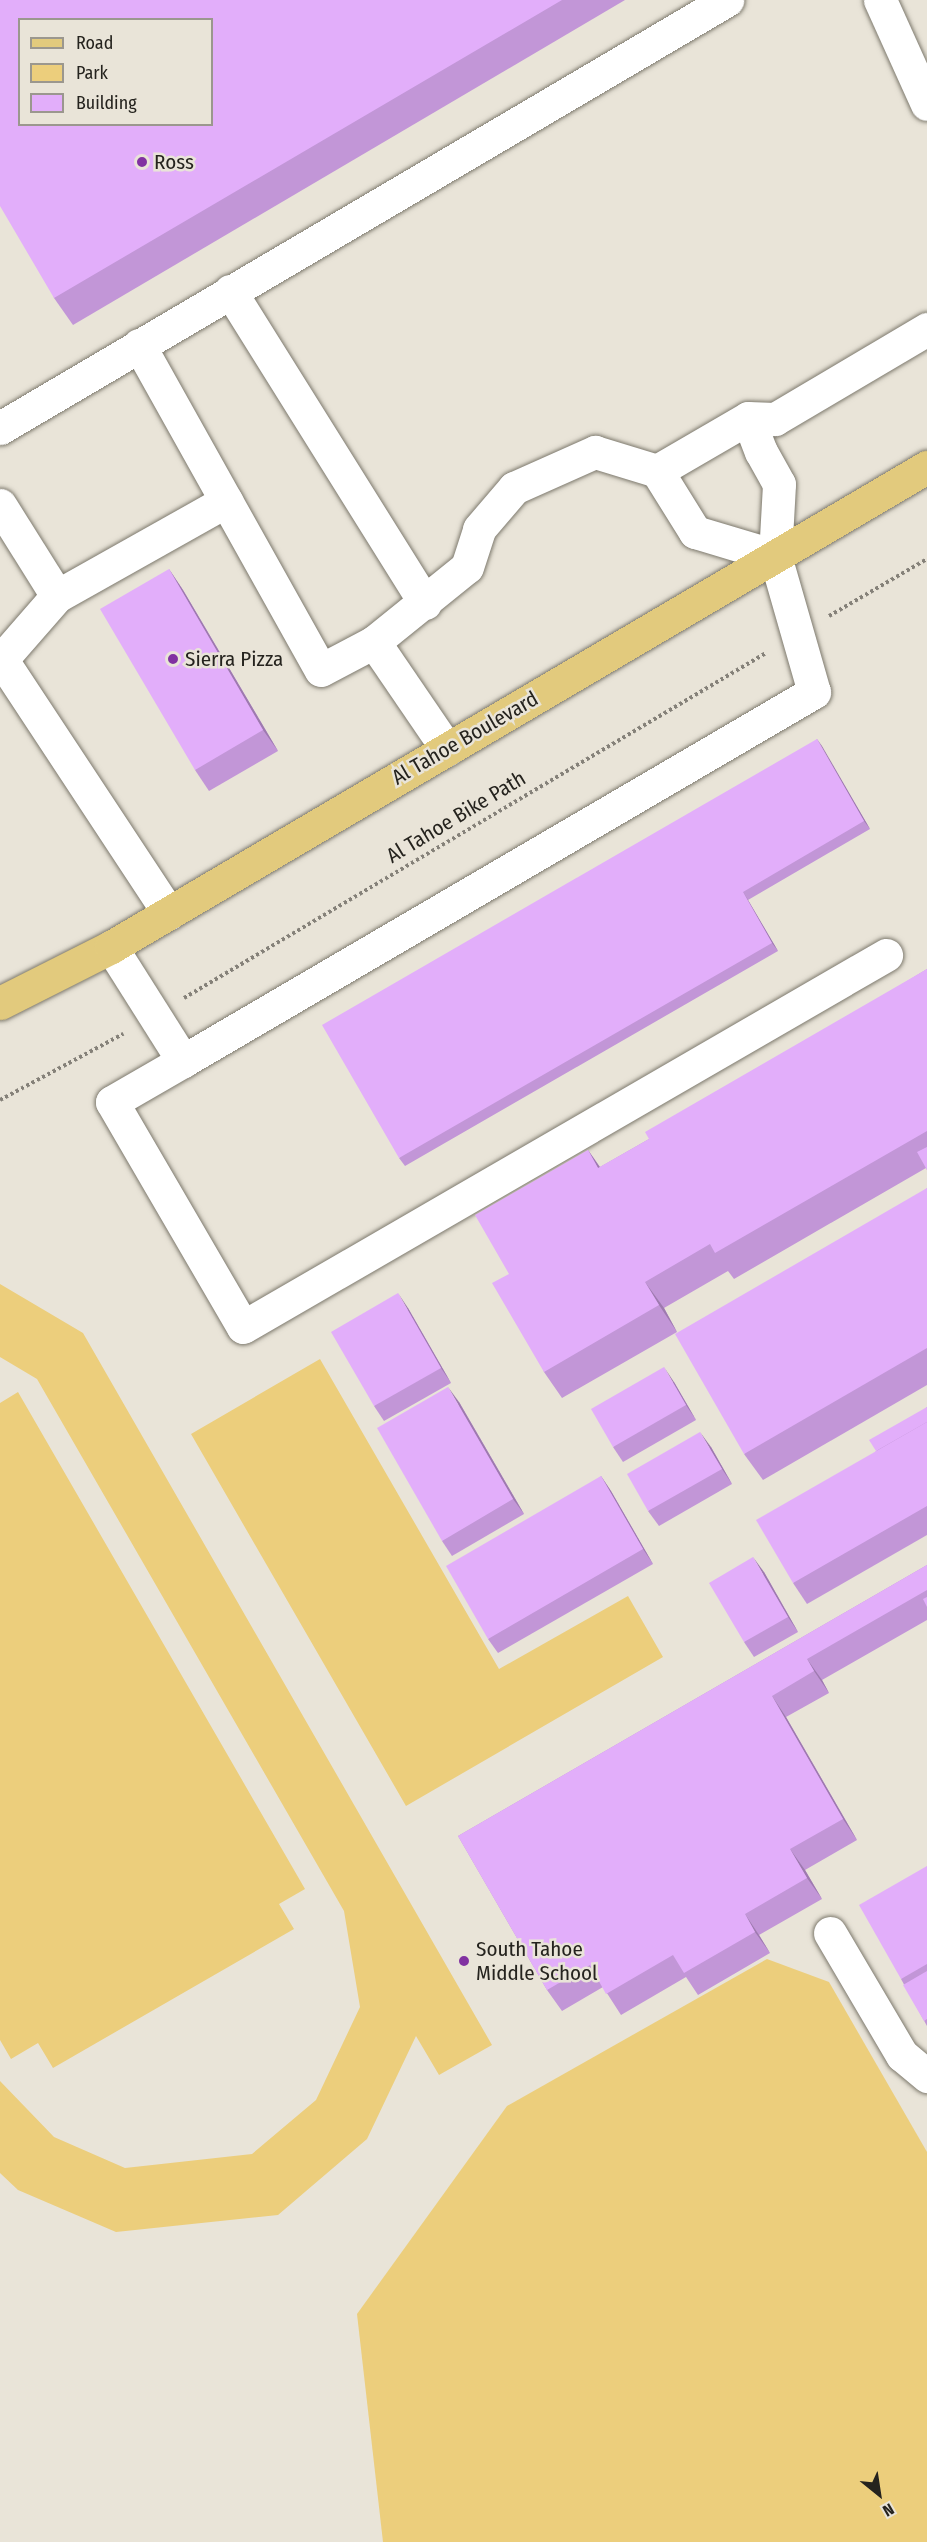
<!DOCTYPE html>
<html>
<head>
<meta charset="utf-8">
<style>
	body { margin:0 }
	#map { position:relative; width:927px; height:2542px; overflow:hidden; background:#e9e4d8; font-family:"Fira Sans Condensed",sans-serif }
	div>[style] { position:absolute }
	.green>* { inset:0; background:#ecce7c }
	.path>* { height:4px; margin-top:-2px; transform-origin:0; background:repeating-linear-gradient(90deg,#858179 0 3px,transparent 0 6px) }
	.roads { filter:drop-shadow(0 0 2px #7d796d) drop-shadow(0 0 2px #7d796d) }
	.minor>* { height:33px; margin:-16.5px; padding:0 16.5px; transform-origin:16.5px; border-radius:16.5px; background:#fff }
	.major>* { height:33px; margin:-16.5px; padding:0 16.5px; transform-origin:16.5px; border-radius:16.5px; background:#e2ca7d }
	.wall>* { inset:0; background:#c296d7 }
	.shaded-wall>* { inset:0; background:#9e7aaf }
	.building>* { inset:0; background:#e2aefa }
	.dots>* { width:16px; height:16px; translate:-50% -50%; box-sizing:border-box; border:3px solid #e9e4d8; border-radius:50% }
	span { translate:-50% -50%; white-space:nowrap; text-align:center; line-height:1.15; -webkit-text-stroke:5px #e9e4d8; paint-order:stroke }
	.poi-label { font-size:21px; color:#25231e }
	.left { translate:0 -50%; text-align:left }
	.street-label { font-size:21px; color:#25231e }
	.legend { position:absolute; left:18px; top:18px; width:195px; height:108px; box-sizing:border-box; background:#e9e4d8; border:2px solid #9b978e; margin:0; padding:8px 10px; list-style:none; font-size:18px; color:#25231e }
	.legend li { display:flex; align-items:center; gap:12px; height:30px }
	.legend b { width:30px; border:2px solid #9b978e }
	.north { position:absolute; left:849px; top:2464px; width:60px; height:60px; -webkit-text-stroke:4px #e9e4d8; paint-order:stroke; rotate:150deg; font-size:16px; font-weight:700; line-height:24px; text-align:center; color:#25231e }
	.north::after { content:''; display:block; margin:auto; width:21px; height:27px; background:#25231e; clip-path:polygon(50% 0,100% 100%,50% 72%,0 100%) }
</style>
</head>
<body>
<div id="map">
	<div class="green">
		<i style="clip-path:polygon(0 1284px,83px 1333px,492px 2045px,439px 2075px,416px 2036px,367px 2139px,278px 2215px,116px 2232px,18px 2190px,0 2173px,0 2081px,54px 2137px,125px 2168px,252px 2154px,316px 2100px,360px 2007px,344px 1911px,37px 1379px,0 1357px)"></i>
		<i style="clip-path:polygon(320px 1359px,499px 1669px,628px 1596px,663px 1657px,406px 1806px,191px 1434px)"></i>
		<i style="clip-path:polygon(18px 1392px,305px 1889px,279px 1904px,294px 1929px,53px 2068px,38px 2043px,11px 2059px,0 2040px,0 1403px)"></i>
		<i style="clip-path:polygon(767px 1959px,829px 1982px,927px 2152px,927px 2542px,383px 2542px,357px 2314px,507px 2106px)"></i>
	</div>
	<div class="path">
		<i style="left:829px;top:616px;width:113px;rotate:-30.2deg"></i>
		<i style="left:184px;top:998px;width:677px;rotate:-30.66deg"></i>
		<i style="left:0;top:1100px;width:140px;rotate:-28.2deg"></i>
	</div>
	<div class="roads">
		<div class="minor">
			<i style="left:880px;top:0;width:114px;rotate:65.7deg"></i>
			<i style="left:230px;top:291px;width:368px;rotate:58deg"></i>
			<i style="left:139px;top:345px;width:372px;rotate:60.8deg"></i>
			<i style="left:321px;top:670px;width:60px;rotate:-27.8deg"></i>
			<i style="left:374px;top:642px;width:119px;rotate:-38.9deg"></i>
			<i style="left:467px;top:567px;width:40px;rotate:-72deg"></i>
			<i style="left:479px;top:529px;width:54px;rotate:-49.5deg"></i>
			<i style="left:514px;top:488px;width:89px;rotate:-24deg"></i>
			<i style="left:595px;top:452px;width:65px;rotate:17deg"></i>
			<i style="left:657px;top:471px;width:105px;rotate:-30.2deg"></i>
			<i style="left:748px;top:418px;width:27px;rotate:2deg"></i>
			<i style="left:775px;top:419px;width:177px;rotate:-30.6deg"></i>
			<i style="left:0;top:428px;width:844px;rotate:-30.49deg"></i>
			<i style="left:657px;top:471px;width:72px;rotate:58.1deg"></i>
			<i style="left:695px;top:532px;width:84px;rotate:16.7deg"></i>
			<i style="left:0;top:505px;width:107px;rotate:57.9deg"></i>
			<i style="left:374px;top:642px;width:130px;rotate:55.7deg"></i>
			<i style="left:0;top:657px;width:307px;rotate:56.6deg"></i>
			<i style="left:2px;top:659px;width:84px;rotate:-48.9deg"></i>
			<i style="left:57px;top:596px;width:194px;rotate:-29.3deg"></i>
			<i style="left:111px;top:947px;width:135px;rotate:57.7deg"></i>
			<i style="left:183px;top:1061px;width:731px;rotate:-30.32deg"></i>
			<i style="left:814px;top:692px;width:141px;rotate:-106deg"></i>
			<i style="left:775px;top:556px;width:72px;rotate:-86.8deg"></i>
			<i style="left:779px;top:484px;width:37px;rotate:-119deg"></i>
			<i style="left:761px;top:452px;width:36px;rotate:-111deg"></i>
			<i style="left:183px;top:1061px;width:82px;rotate:150deg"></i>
			<i style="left:112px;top:1102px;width:260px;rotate:59.8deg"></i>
			<i style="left:243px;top:1327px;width:743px;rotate:-30.05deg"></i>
			<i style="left:830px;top:1933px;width:142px;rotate:59.5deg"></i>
			<i style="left:902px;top:2055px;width:33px;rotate:40deg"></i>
		</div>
		<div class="major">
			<i style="left:0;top:1003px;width:124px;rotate:-26.8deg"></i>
			<i style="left:111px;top:947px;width:947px;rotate:-30.47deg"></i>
		</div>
	</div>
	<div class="wall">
		<i style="clip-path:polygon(0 0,625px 0,73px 325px,54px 298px)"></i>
		<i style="clip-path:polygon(169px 569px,183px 590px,278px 751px,209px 791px,195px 770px)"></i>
		<i style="clip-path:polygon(817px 739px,870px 829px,748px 900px,778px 951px,405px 1166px,399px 1158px)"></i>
		<i style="clip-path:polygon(927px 969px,927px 1170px,926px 1168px,734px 1279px,728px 1271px,664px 1308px,677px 1332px,562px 1398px,544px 1372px,509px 1274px,588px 1150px,600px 1167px,649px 1139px)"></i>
		<i style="clip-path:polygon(927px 1188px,927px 1385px,763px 1480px,744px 1454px)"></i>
		<i style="clip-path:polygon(408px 1308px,451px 1383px,384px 1421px,374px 1406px)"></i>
		<i style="clip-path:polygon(674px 1382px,696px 1420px,623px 1462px,613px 1447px)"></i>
		<i style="clip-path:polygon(459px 1402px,524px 1514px,452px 1556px,442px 1541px)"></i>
		<i style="clip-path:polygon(927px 1407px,927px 1535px,807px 1604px,793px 1583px,876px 1451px)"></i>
		<i style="clip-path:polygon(711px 1447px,732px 1484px,659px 1526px,648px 1511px)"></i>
		<i style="clip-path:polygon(601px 1476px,611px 1491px,653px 1564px,498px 1653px,488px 1639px)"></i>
		<i style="clip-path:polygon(927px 1565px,927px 1620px,822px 1680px,829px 1693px,786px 1717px,857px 1840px,805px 1870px,822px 1899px,759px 1935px,770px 1953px,698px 1995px,686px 1977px,621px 2015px,603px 1987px,562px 2011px,547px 1990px,458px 1836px)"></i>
		<i style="clip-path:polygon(764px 1572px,798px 1632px,754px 1657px,744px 1642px)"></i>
		<i style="clip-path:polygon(927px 1866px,927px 2026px,901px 1979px)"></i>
	</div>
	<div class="shaded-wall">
		<i style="clip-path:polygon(169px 569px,183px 590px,278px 751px,263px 730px)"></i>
		<i style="clip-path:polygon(817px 739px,822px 746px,870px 829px,864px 821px)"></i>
		<i style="clip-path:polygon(743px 892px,748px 900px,778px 951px,772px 943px)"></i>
		<i style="clip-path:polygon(588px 1150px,606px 1176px,598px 1168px)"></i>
		<i style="clip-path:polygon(645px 1282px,664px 1308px,677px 1332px,659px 1305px)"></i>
		<i style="clip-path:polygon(398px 1293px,408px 1308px,451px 1383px,441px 1368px)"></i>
		<i style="clip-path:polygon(664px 1367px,674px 1382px,696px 1420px,686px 1405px)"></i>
		<i style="clip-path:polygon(448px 1387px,459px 1402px,524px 1514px,513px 1499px)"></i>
		<i style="clip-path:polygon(700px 1432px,711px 1447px,732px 1484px,722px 1469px)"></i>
		<i style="clip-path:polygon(601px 1476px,611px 1491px,653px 1564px,643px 1549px)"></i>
		<i style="clip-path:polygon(753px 1557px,764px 1572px,798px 1632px,788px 1617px)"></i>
		<i style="clip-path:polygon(807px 1659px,822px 1680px,829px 1693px,814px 1671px)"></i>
		<i style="clip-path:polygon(772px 1696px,786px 1717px,857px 1840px,843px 1819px)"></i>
		<i style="clip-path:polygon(790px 1849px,805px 1870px,822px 1899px,807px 1878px)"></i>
		<i style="clip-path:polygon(745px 1914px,759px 1935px,770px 1953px,755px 1932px)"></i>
	</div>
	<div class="building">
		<i style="clip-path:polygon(evenodd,0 0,562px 0,54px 298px,0 206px,0 0,20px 20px,212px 20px,212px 124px,20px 124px,20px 20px)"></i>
		<i style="clip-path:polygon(169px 569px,263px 730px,195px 770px,100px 609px)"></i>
		<i style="clip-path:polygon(817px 739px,864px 821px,743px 892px,772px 943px,399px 1158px,322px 1025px)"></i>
		<i style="clip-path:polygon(927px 969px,927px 1131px,715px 1253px,710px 1244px,645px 1282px,659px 1305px,544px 1372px,492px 1283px,509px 1274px,475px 1215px,588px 1150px,598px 1168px,649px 1139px,645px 1132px)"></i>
		<i style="clip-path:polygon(927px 1147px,927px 1170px,917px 1152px)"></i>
		<i style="clip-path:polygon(927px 1188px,927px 1348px,744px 1454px,675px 1334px)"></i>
		<i style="clip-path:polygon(398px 1293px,441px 1368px,374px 1406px,331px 1332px)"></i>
		<i style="clip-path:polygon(664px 1367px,686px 1405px,613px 1447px,591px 1409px)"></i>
		<i style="clip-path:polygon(448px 1387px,513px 1499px,442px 1541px,377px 1428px)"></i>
		<i style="clip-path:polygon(927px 1407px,927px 1422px,876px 1451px,869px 1440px)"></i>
		<i style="clip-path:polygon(927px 1422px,927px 1506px,793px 1583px,756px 1520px)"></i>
		<i style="clip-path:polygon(700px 1432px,722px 1469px,648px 1511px,627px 1474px)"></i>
		<i style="clip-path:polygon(601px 1476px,643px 1549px,488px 1639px,446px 1566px)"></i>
		<i style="clip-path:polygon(753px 1557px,788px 1617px,744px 1642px,709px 1583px)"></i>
		<i style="clip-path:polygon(927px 1565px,927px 1590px,807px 1659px,814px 1671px,772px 1696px,843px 1819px,790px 1849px,807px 1878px,745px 1914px,755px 1932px,684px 1973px,673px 1955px,606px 1994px,590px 1965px,547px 1990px,458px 1836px)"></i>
		<i style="clip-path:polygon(927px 1597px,927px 1607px,923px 1599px)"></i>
		<i style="clip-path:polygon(927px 1866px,927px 1964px,901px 1979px,859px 1905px)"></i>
		<i style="clip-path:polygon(927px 1971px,927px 2019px,924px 2021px,903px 1985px)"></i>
	</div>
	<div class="dots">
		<i style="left:142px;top:162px;background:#8131a1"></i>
		<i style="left:173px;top:659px;background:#8131a1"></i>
		<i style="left:464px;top:1961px;background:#8131a1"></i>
	</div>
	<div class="poi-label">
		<span class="left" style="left:154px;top:162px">Ross</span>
		<span class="left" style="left:185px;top:659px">Sierra Pizza</span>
		<span class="left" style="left:476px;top:1961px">South Tahoe<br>Middle School</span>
	</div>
	<div class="street-label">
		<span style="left:465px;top:738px;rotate:-30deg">Al Tahoe Boulevard</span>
		<span style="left:456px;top:817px;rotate:-31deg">Al Tahoe Bike Path</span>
	</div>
	<ul class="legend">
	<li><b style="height:8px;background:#e2ca7d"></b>Road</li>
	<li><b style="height:16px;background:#ecce7c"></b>Park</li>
	<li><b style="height:16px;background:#e2aefa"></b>Building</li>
	</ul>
	<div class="north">N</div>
</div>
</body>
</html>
